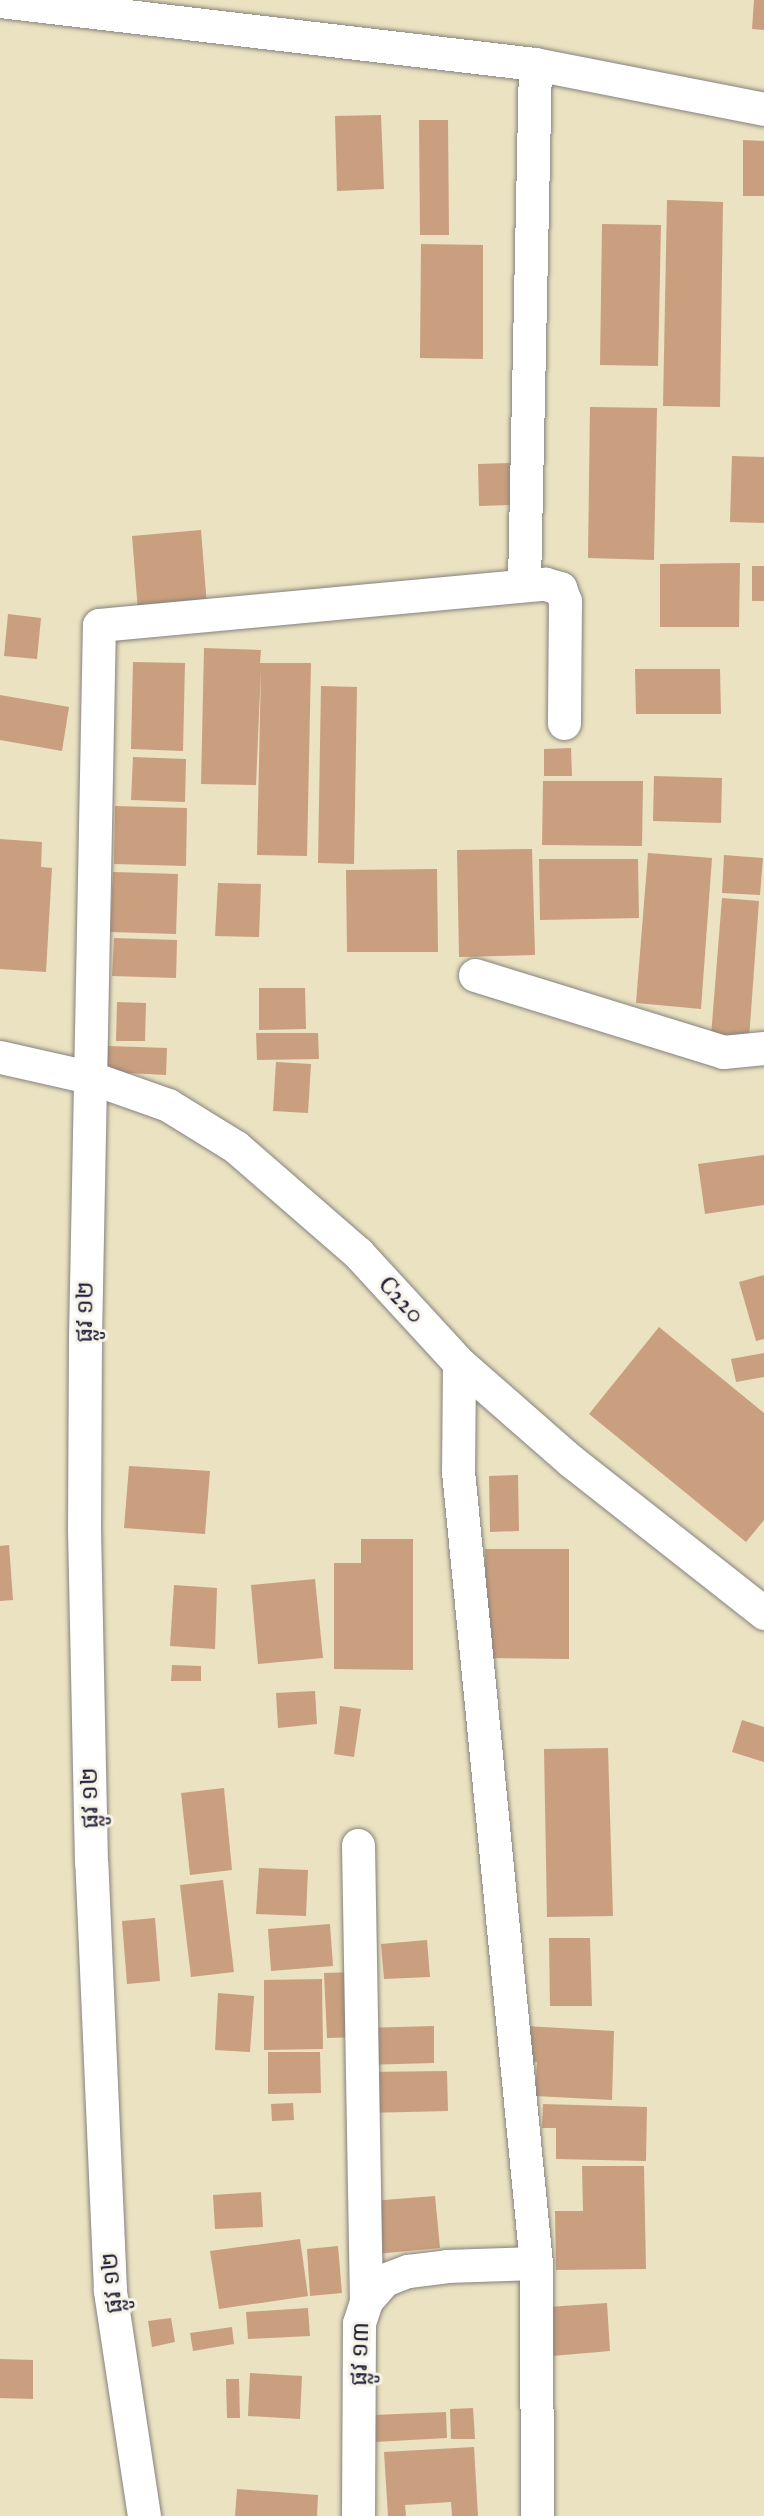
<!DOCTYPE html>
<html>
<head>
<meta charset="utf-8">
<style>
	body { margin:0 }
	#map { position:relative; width:764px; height:2516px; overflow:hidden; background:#eae2c1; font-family:"IM FELL Great Primer","Noto Sans Khmer",serif }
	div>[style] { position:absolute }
	.building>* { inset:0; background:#c99f7f }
	.roads { filter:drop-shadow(0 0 2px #86827e) drop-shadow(0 0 2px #86827e) }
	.minor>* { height:33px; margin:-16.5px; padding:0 16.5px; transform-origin:16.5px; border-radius:16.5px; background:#fff }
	span { translate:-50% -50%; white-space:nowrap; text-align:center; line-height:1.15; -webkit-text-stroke:6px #f7f3e8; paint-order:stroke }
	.street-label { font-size:24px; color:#22223b }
</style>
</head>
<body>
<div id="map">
	<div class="building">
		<i style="clip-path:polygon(754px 0,764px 0,764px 30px,752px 29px)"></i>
		<i style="clip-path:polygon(381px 115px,384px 189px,337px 191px,335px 116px)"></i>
		<i style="clip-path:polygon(419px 120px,448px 120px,449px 235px,420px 235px)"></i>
		<i style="clip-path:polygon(743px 140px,764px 141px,764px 196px,743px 196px)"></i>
		<i style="clip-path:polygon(667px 200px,723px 202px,720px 407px,663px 406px)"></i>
		<i style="clip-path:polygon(602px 224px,661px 225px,658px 366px,600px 365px)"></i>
		<i style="clip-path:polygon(421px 244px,483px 245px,483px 359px,420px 358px)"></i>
		<i style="clip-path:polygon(590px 407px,657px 408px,654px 560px,588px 558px)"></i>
		<i style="clip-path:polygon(732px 456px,764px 457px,764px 523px,730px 522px)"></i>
		<i style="clip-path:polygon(510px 463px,511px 505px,479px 506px,478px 464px)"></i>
		<i style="clip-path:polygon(201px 530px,207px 606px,138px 611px,132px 536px)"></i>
		<i style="clip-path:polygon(740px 563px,739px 627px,660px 627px,660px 564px)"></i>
		<i style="clip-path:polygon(752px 566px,764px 566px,764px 601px,752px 601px)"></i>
		<i style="clip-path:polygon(8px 614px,41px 618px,37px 659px,4px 656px)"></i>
		<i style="clip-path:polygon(204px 648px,261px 650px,260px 663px,311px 663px,307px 856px,257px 855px,261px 668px,256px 785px,201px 784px)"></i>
		<i style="clip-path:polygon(133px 662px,185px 663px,183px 751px,131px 749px)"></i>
		<i style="clip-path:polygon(635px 669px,720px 669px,721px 714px,636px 714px)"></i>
		<i style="clip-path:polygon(321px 686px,357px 687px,354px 864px,318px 863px)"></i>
		<i style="clip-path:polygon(0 695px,69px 707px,62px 751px,0 740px)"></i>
		<i style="clip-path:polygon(571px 748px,572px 776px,544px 776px,544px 749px)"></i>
		<i style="clip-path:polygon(133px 757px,186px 759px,185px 802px,131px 800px)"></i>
		<i style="clip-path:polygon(654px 776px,722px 778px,721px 823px,653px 821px)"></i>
		<i style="clip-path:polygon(543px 781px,643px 781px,642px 846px,542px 845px)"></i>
		<i style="clip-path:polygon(115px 806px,187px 808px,186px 866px,114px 864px)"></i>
		<i style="clip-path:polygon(0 839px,42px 842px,41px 867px,52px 868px,46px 972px,0 969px)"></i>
		<i style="clip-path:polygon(532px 849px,535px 955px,459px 957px,457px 850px)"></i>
		<i style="clip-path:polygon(648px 853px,712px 858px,701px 1009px,636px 1003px)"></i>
		<i style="clip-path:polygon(724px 855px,763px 858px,760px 895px,722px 893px)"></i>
		<i style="clip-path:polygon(539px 859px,638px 859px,639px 918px,540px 920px)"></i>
		<i style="clip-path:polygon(437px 869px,438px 952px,347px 952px,346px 870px)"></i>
		<i style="clip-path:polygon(113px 872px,178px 874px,176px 934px,110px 932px)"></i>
		<i style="clip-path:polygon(218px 883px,261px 884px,259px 937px,215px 936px)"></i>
		<i style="clip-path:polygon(722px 898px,759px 901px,749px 1039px,711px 1036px)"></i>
		<i style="clip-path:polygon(114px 938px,177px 940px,176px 978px,112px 976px)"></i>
		<i style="clip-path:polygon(259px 988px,305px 988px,306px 1029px,259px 1030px)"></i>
		<i style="clip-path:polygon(117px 1002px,146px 1003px,145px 1041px,116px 1041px)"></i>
		<i style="clip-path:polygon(256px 1033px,318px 1033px,319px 1059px,257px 1060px)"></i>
		<i style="clip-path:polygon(108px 1046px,167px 1048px,166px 1075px,107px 1072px)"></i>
		<i style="clip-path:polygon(276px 1062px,311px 1064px,308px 1113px,273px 1111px)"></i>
		<i style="clip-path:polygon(764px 1155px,764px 1205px,705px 1214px,698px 1164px)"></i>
		<i style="clip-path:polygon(764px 1275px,764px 1339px,756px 1341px,739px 1282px)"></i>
		<i style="clip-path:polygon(659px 1327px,764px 1413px,764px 1520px,746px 1542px,589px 1414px)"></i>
		<i style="clip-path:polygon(764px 1353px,764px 1377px,736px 1382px,731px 1359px)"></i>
		<i style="clip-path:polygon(129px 1466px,210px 1471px,205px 1534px,124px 1528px)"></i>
		<i style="clip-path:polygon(518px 1475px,519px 1531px,490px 1532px,489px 1476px)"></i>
		<i style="clip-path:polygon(361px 1539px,413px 1539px,413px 1670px,334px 1669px,334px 1563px,361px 1563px)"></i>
		<i style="clip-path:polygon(9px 1545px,13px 1600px,0 1601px,0 1546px)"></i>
		<i style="clip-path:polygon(485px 1549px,569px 1549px,569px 1659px,486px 1658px)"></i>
		<i style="clip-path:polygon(315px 1579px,323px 1658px,258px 1664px,251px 1585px)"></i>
		<i style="clip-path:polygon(174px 1585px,217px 1588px,215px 1649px,170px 1646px)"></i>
		<i style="clip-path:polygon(172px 1665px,201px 1666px,201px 1681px,171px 1681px)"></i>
		<i style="clip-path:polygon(315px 1691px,317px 1724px,278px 1728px,276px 1693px)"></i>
		<i style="clip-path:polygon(340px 1706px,361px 1709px,354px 1757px,334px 1754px)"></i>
		<i style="clip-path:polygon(742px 1720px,764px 1727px,764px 1762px,732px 1752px)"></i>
		<i style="clip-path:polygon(608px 1748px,613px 1916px,547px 1917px,544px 1749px)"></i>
		<i style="clip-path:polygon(224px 1788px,232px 1870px,190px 1875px,181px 1793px)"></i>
		<i style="clip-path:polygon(259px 1868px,308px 1870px,306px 1916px,256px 1914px)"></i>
		<i style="clip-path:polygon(223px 1880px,234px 1972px,191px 1977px,180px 1885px)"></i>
		<i style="clip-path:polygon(155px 1918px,160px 1981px,127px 1984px,122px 1921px)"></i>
		<i style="clip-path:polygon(330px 1924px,333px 1966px,271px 1971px,268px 1929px)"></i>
		<i style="clip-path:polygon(549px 1938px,590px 1938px,592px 2006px,550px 2006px)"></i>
		<i style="clip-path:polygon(427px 1940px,430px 1977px,384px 1979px,381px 1944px)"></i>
		<i style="clip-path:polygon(357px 1972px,360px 2037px,327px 2038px,324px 1973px)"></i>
		<i style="clip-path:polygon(322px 1979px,323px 2049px,264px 2050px,264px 1980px)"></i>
		<i style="clip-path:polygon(218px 1993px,254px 1996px,250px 2052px,215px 2050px)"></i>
		<i style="clip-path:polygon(434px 2026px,434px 2063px,363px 2065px,362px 2028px)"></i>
		<i style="clip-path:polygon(525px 2026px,614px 2031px,612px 2100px,535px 2096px,537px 2062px,523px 2061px)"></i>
		<i style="clip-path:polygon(268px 2052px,320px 2052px,321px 2093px,268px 2094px)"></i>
		<i style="clip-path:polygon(447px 2071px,448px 2111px,365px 2113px,364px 2072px)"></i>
		<i style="clip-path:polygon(293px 2103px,294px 2120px,272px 2121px,271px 2104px)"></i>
		<i style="clip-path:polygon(543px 2104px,647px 2107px,646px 2161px,556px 2159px,556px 2128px,542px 2128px)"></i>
		<i style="clip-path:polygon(582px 2166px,644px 2166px,646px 2269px,556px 2270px,555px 2211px,583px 2211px)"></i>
		<i style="clip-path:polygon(261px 2192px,263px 2227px,215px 2229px,213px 2195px)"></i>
		<i style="clip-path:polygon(435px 2196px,440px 2248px,376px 2254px,371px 2201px)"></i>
		<i style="clip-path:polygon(300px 2239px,308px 2296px,219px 2309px,210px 2251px)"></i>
		<i style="clip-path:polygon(338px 2246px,342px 2293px,310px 2296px,307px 2249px)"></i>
		<i style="clip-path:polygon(607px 2303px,610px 2351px,552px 2356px,548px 2307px)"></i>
		<i style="clip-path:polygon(308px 2308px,310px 2336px,248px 2339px,246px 2312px)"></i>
		<i style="clip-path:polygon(171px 2318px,175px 2342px,152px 2347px,148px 2321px)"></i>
		<i style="clip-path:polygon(232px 2327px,234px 2344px,193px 2351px,190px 2333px)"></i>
		<i style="clip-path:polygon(0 2359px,33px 2360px,33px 2399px,0 2398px)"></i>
		<i style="clip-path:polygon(250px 2373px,302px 2376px,300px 2419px,248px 2416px)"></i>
		<i style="clip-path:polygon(226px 2379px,239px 2379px,240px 2418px,227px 2418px)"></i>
		<i style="clip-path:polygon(473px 2408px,475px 2439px,451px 2439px,450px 2409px)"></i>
		<i style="clip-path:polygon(446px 2412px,447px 2438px,374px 2442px,373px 2415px)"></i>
		<i style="clip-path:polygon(474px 2447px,478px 2516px,452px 2516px,451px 2502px,405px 2505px,406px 2516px,388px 2516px,384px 2452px)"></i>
		<i style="clip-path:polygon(237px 2489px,318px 2495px,317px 2516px,235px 2516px)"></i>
	</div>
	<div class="roads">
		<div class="minor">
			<i style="left:0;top:1px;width:539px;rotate:6.72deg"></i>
			<i style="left:535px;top:64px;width:233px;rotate:11.1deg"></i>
			<i style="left:524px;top:584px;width:520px;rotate:-88.79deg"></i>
			<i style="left:475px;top:975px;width:260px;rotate:17.2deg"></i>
			<i style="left:723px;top:1052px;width:41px;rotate:-5.6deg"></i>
			<i style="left:0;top:1057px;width:91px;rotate:12.7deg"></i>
			<i style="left:89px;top:1077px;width:84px;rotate:19.5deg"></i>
			<i style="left:168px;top:1105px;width:80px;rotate:31.7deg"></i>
			<i style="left:236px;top:1147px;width:162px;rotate:41deg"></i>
			<i style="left:358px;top:1253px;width:149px;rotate:47.4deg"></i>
			<i style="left:459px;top:1363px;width:149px;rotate:41.2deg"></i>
			<i style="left:571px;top:1461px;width:246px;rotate:38.2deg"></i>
			<i style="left:459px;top:1363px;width:108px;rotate:90.5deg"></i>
			<i style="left:458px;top:1471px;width:796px;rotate:84.38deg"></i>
			<i style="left:536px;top:2263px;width:253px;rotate:89.8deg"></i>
			<i style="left:358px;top:1845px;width:456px;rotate:89deg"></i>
			<i style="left:144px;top:2516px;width:229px;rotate:-98.6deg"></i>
			<i style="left:110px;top:2290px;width:427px;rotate:-92.5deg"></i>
			<i style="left:91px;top:1863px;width:334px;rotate:-91.2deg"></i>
			<i style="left:84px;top:1529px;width:191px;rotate:-89.7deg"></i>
			<i style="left:85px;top:1338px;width:713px;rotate:-88.88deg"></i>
			<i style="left:99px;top:625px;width:448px;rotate:-5.3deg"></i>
			<i style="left:545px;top:584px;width:16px;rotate:15deg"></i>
			<i style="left:560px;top:588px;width:14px;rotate:69deg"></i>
			<i style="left:565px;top:601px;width:122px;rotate:90.5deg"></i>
			<i style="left:358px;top:2516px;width:193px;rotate:-89.7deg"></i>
			<i style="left:359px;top:2323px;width:23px;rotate:-72deg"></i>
			<i style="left:366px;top:2301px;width:28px;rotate:-49deg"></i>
			<i style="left:384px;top:2280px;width:26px;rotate:-21deg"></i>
			<i style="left:408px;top:2271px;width:38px;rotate:-7deg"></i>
			<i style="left:446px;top:2266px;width:90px;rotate:-1.9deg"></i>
		</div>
	</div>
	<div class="street-label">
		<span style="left:401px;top:1300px;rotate:47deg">C220</span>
		<span style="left:85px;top:1312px;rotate:-89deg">ផ្លូវ ១២</span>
		<span style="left:90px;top:1798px;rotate:-91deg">ផ្លូវ ១២</span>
		<span style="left:112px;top:2283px;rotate:-95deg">ផ្លូវ ១២</span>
		<span style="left:360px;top:2354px;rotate:-88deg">ផ្លូវ ១៣</span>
	</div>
</div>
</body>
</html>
